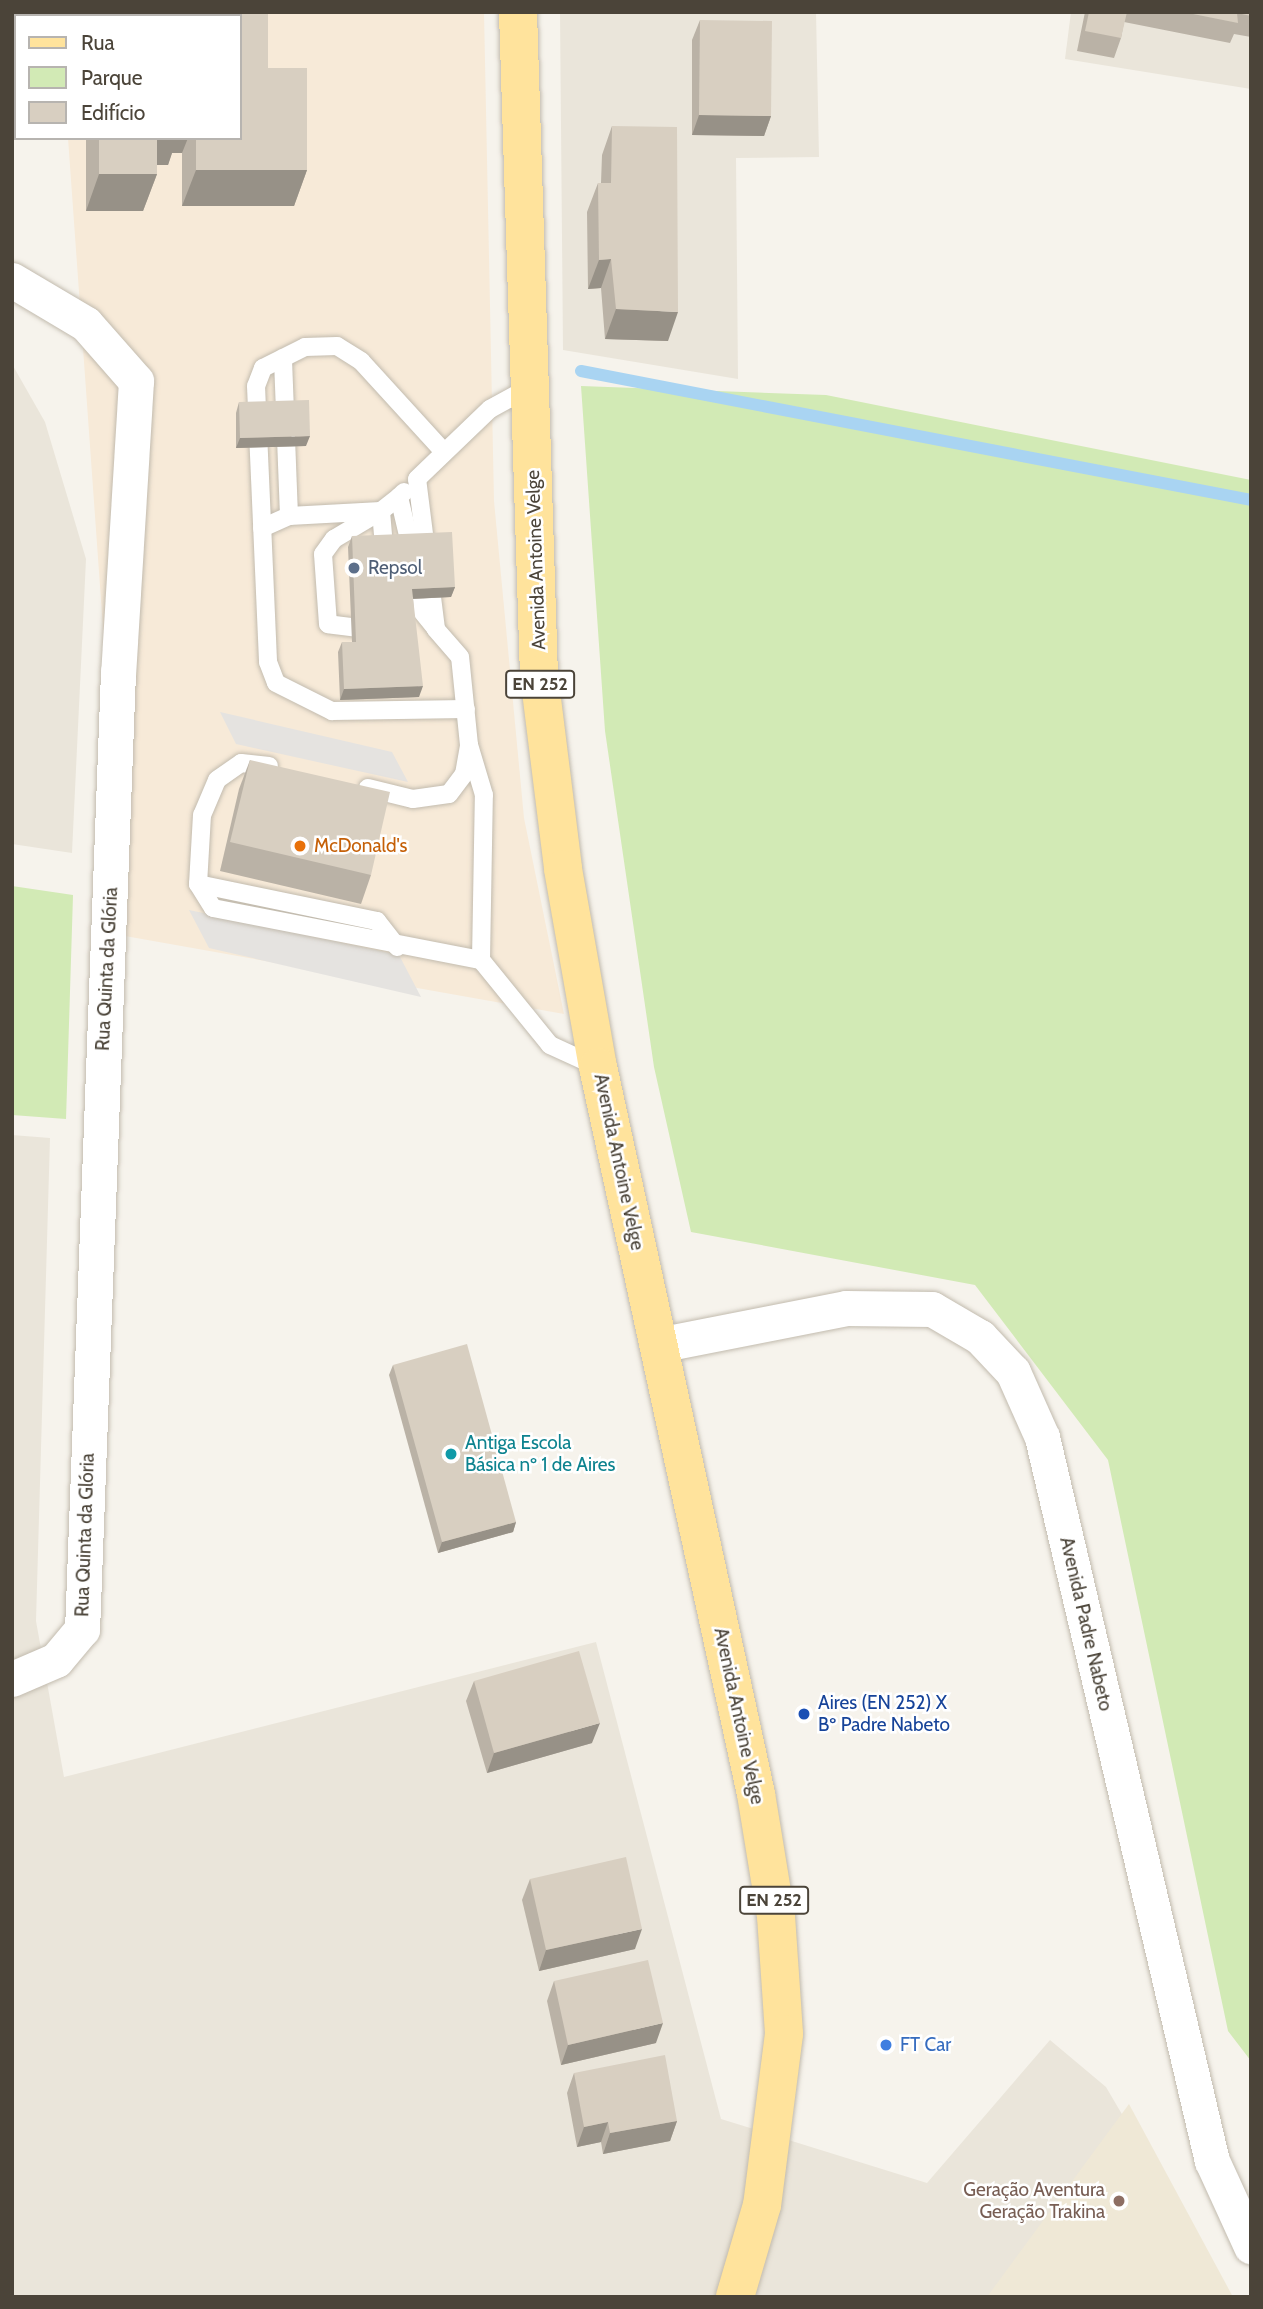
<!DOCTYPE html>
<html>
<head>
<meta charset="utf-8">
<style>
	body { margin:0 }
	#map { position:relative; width:1263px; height:2309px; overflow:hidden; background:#f6f3ec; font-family:Cabin,sans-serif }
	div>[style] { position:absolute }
	.residential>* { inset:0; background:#eae5da }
	.commercial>* { inset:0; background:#f7ead8 }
	.education>* { inset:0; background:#efe8d6 }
	.green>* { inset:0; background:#d2eab5 }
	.parking>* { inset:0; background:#e5e3e0 }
	.stream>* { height:12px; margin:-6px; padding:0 6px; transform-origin:6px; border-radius:6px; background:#a9d4f2 }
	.roads { filter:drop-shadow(0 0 2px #c2bbae) drop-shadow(0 0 2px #c2bbae) }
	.lane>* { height:18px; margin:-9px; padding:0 9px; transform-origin:9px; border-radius:9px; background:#fff }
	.street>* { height:35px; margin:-17.5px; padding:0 17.5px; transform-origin:17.5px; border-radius:17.5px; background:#fff }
	.primary>* { height:38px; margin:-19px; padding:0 19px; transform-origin:19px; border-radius:19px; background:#ffe39c }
	.wall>* { inset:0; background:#bab2a6 }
	.shaded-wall>* { inset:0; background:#979187 }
	.building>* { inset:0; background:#d8cfc1 }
	.dots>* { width:19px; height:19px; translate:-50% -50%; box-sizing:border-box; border:4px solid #fff; border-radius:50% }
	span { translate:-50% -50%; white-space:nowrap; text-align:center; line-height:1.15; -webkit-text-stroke:5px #fff; paint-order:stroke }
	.shield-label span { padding:2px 5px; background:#fff; border:2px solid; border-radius:5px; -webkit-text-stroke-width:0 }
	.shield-label { font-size:18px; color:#4b4439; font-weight:700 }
	.street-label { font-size:19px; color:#4b4439 }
	.service-label { font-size:19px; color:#4e5e75 }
	.left { translate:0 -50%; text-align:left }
	.food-label { font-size:19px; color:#c56008 }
	.culture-label { font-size:19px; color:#0d838f }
	.transit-label { font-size:19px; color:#164399 }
	.shop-label { font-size:19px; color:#366cbe }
	.education-label { font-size:19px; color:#785e54 }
	.right { translate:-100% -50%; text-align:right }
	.frame { position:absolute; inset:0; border:14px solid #4b4439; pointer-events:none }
	.legend { position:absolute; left:14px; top:14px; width:228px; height:126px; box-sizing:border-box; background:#fff; border:2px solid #b7b4b0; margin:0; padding:9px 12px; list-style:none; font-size:21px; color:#4b4439 }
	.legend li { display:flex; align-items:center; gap:14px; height:35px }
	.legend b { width:35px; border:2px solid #b7b4b0 }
</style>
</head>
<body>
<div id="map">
	<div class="residential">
		<i style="clip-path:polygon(560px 12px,816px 12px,819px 157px,736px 158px,738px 379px,563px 350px)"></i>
		<i style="clip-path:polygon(1071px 12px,1251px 12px,1251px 89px,1065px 59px)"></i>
		<i style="clip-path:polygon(12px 364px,45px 422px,86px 559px,72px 853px,12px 844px)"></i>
		<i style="clip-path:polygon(12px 1135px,50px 1138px,36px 1621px,64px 1777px,596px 1642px,721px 2119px,927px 2183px,1050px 2040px,1106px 2087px,1229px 2297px,12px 2297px)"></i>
	</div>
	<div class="commercial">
		<i style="clip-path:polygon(59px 12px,484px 12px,494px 501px,524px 818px,564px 1014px,125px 936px,68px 138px,240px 138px,240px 16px)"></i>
	</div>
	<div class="education">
		<i style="clip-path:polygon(1129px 2104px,1233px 2297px,987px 2297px)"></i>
	</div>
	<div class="green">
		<i style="clip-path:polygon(581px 386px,826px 395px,1251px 480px,1251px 2061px,1228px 2031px,1108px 1460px,975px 1285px,691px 1232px,654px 1067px,605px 731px)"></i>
		<i style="clip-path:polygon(12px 886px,73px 895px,66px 1119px,12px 1115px)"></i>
	</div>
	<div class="parking">
		<i style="clip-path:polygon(220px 712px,392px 752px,408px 782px,236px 744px)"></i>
		<i style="clip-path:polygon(189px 910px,399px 955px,421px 997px,209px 948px)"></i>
	</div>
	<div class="stream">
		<i style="left:581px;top:371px;width:682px;rotate:10.9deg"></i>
	</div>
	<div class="roads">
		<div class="lane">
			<i style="left:444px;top:452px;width:123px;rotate:-132.4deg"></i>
			<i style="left:361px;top:361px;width:28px;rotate:-148deg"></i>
			<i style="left:337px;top:346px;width:32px;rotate:178deg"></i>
			<i style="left:305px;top:347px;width:47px;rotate:153.4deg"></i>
			<i style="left:263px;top:368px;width:19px;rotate:111deg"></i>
			<i style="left:256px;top:386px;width:276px;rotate:87.5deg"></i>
			<i style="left:268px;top:662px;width:22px;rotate:69deg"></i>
			<i style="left:276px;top:683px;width:63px;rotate:26.6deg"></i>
			<i style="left:332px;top:711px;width:134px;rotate:-0.9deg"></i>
			<i style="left:404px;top:492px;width:7px;rotate:135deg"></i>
			<i style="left:399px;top:497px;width:48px;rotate:76.8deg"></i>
			<i style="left:410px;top:544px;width:55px;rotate:87.9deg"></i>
			<i style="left:412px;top:599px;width:36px;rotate:51deg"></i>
			<i style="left:289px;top:516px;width:92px;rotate:-3.1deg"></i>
			<i style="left:262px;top:528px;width:30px;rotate:-24deg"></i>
			<i style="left:289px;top:516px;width:158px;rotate:-92.2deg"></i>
			<i style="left:385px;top:558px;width:47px;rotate:-94.9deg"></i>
			<i style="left:381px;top:511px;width:23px;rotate:-38deg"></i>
			<i style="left:367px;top:629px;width:39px;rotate:-173deg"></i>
			<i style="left:328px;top:624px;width:70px;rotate:-94.1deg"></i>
			<i style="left:323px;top:554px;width:19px;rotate:-54deg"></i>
			<i style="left:334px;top:539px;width:55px;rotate:-30.8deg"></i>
			<i style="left:269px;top:766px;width:28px;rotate:-174deg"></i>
			<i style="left:241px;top:763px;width:29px;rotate:145deg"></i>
			<i style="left:217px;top:780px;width:38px;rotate:113deg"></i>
			<i style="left:202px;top:815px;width:69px;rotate:93.3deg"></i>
			<i style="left:198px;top:884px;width:28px;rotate:58deg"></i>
			<i style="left:213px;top:908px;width:273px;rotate:11deg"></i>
			<i style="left:481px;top:960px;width:109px;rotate:50.9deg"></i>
			<i style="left:550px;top:1045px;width:53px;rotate:24.6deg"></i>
			<i style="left:368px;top:788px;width:46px;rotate:13.7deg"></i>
			<i style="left:413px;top:799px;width:36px;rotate:-8deg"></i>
			<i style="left:449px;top:794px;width:25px;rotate:-53deg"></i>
			<i style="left:464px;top:774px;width:29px;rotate:-80deg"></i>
			<i style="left:198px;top:884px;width:183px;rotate:11.7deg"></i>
			<i style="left:377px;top:921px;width:33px;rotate:52deg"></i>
			<i style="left:481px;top:960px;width:165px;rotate:-89deg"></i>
			<i style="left:484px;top:795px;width:52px;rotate:-106.7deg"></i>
			<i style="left:469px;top:745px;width:88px;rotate:-95.8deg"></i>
			<i style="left:460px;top:657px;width:37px;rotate:-131deg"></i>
			<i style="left:436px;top:629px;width:151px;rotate:-97.2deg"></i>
			<i style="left:417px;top:479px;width:101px;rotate:-43.8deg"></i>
			<i style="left:490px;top:409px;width:46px;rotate:-28.8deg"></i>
		</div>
		<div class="street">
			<i style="left:12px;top:280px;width:86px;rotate:30.7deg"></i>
			<i style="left:86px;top:324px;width:76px;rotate:48.7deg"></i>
			<i style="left:136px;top:381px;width:292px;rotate:93.5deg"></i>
			<i style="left:118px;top:672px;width:958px;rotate:92.15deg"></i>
			<i style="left:82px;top:1629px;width:40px;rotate:130deg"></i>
			<i style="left:56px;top:1660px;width:48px;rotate:156.6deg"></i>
			<i style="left:658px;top:1345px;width:192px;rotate:-11.1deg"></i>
			<i style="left:846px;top:1308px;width:86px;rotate:0.7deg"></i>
			<i style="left:932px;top:1309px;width:56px;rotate:30.3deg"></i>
			<i style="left:980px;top:1337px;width:48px;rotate:46.7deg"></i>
			<i style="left:1013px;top:1372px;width:71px;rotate:66deg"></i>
			<i style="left:1042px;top:1437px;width:744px;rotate:76.79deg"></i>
			<i style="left:1212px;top:2161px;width:94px;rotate:65.4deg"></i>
		</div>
		<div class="primary">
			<i style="left:518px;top:12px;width:663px;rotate:88.19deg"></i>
			<i style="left:539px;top:675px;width:195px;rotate:82.9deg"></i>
			<i style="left:563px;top:869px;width:201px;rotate:80deg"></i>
			<i style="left:598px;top:1067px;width:744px;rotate:77.74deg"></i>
			<i style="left:756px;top:1794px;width:124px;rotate:80.7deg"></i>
			<i style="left:776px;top:1916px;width:118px;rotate:86.1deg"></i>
			<i style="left:784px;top:2034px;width:172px;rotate:97.3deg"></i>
			<i style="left:762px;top:2205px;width:96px;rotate:106.4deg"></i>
		</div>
	</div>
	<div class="wall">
		<i style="clip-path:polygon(80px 12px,268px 12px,268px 68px,307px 170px,294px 206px,182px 206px,182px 153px,172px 153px,168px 165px,157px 165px,157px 174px,143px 211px,86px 211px,86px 138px,240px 138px,240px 16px,79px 16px)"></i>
		<i style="clip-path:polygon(1085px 12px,1251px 12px,1251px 37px,1234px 34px,1230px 43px,1124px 22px,1121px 38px,1114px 58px,1077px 51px)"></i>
		<i style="clip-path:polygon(700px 20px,771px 116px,764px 136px,692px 135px,692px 40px)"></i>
		<i style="clip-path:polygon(612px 126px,668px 341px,605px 339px,601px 288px,588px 289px,587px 212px,598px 183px,601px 183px,602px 155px)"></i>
		<i style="clip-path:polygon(239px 402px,306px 446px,236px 448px,236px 413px)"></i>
		<i style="clip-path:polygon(352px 536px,455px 587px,451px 597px,413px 599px,419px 697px,340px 700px,338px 652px,342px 642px,352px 642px,348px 547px)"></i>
		<i style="clip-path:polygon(250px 760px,371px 875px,361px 904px,220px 871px,239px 789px)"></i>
		<i style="clip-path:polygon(393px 1365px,516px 1522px,513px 1532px,438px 1553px,389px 1375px)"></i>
		<i style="clip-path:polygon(474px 1681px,592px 1743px,487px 1773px,466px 1701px)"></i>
		<i style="clip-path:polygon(530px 1879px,635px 1949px,539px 1971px,522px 1900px)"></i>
		<i style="clip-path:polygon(554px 1981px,656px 2043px,561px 2065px,547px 2001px)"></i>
		<i style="clip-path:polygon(574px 2073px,677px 2121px,670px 2141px,603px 2154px,601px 2142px,577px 2147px,567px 2093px)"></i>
	</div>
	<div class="shaded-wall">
		<i style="clip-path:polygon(99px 13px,98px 16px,89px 16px,90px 14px)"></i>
		<i style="clip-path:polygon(699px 115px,771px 116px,764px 136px,692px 135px)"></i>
		<i style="clip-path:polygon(154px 138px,188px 138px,182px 153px,172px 153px,168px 165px,144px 165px)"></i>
		<i style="clip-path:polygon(196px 170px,307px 170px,294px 206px,182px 206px)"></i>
		<i style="clip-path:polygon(99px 174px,157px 174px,143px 211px,86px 211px)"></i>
		<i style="clip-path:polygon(611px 259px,601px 288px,588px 289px,599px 260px)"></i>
		<i style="clip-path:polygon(616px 309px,678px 312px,668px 341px,605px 339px)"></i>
		<i style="clip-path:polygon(310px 436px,306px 446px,236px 448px,240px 438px)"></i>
		<i style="clip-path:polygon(455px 587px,451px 597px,408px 599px,412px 589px)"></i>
		<i style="clip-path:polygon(423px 686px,419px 697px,340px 700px,344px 689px)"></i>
		<i style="clip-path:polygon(516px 1522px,513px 1532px,438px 1553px,442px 1542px)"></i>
		<i style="clip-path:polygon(600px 1723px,592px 1743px,487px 1773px,494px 1753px)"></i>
		<i style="clip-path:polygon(642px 1929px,635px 1949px,539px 1971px,546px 1950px)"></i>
		<i style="clip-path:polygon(663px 2023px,656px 2043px,561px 2065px,568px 2045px)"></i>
		<i style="clip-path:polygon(677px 2121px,670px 2141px,603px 2154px,610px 2133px)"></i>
		<i style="clip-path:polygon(608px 2122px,601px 2142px,577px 2147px,584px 2127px)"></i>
	</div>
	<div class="building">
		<i style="clip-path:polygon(90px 12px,268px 12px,268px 68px,307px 68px,307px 170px,196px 170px,196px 138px,240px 138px,240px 16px,99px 16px,99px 13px,90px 14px)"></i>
		<i style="clip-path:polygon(1089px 12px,1127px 12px,1121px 38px,1085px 31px)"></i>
		<i style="clip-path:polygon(1183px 12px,1251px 12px,1251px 16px,1237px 13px,1238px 23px)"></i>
		<i style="clip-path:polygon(700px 20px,772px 21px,771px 116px,699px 115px)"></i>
		<i style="clip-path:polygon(612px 126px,677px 127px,678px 312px,616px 309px,611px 259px,599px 260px,598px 183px,611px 183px)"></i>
		<i style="clip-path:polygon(99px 138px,157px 138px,157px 174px,99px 174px)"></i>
		<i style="clip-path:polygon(309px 400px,310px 436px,240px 438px,239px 402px)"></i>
		<i style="clip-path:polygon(452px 532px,455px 587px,412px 589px,423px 686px,344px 689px,342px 642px,356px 642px,352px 536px)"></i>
		<i style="clip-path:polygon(250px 760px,390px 792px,371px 875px,230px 842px)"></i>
		<i style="clip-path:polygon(467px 1344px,516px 1522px,442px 1542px,393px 1365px)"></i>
		<i style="clip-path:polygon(579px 1651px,600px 1723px,494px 1753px,474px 1681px)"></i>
		<i style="clip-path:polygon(626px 1857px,642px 1929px,546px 1950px,530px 1879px)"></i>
		<i style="clip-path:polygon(648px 1960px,663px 2023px,568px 2045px,554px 1981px)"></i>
		<i style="clip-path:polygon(665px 2055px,677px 2121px,610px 2133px,608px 2122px,584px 2127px,574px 2073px)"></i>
	</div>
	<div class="dots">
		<i style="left:354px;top:568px;background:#5c6f8a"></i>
		<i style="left:300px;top:846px;background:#e8710a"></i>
		<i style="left:451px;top:1454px;background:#0f9aa8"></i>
		<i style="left:804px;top:1714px;background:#1a4fb4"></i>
		<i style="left:886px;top:2045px;background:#3f7fe0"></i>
		<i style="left:1119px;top:2201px;background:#8d6e63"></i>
	</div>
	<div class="shield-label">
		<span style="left:540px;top:684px">EN 252</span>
		<span style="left:774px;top:1900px">EN 252</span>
	</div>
	<div class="street-label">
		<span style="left:536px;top:560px;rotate:-92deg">Avenida Antoine Velge</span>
		<span style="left:107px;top:969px;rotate:-87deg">Rua Quinta da Glória</span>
		<span style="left:619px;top:1162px;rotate:78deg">Avenida Antoine Velge</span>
		<span style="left:85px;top:1535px;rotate:-88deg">Rua Quinta da Glória</span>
		<span style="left:1086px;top:1624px;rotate:77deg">Avenida Padre Nabeto</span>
		<span style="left:739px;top:1716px;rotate:78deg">Avenida Antoine Velge</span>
	</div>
	<div class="service-label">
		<span class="left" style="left:368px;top:568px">Repsol</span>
	</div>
	<div class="food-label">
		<span class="left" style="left:314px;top:846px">McDonald's</span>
	</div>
	<div class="culture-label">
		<span class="left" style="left:465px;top:1454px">Antiga Escola<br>Básica nº 1 de Aires</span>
	</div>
	<div class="transit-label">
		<span class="left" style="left:818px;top:1714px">Aires (EN 252) X<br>Bº Padre Nabeto</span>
	</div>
	<div class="shop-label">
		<span class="left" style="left:900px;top:2045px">FT Car</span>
	</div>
	<div class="education-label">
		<span class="right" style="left:1105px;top:2201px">Geração Aventura<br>Geração Trakina</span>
	</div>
	<div class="frame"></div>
	<ul class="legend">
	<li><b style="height:9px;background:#ffe39c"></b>Rua</li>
	<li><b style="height:19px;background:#d2eab5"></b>Parque</li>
	<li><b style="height:19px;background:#d8cfc1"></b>Edifício</li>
	</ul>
</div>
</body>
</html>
